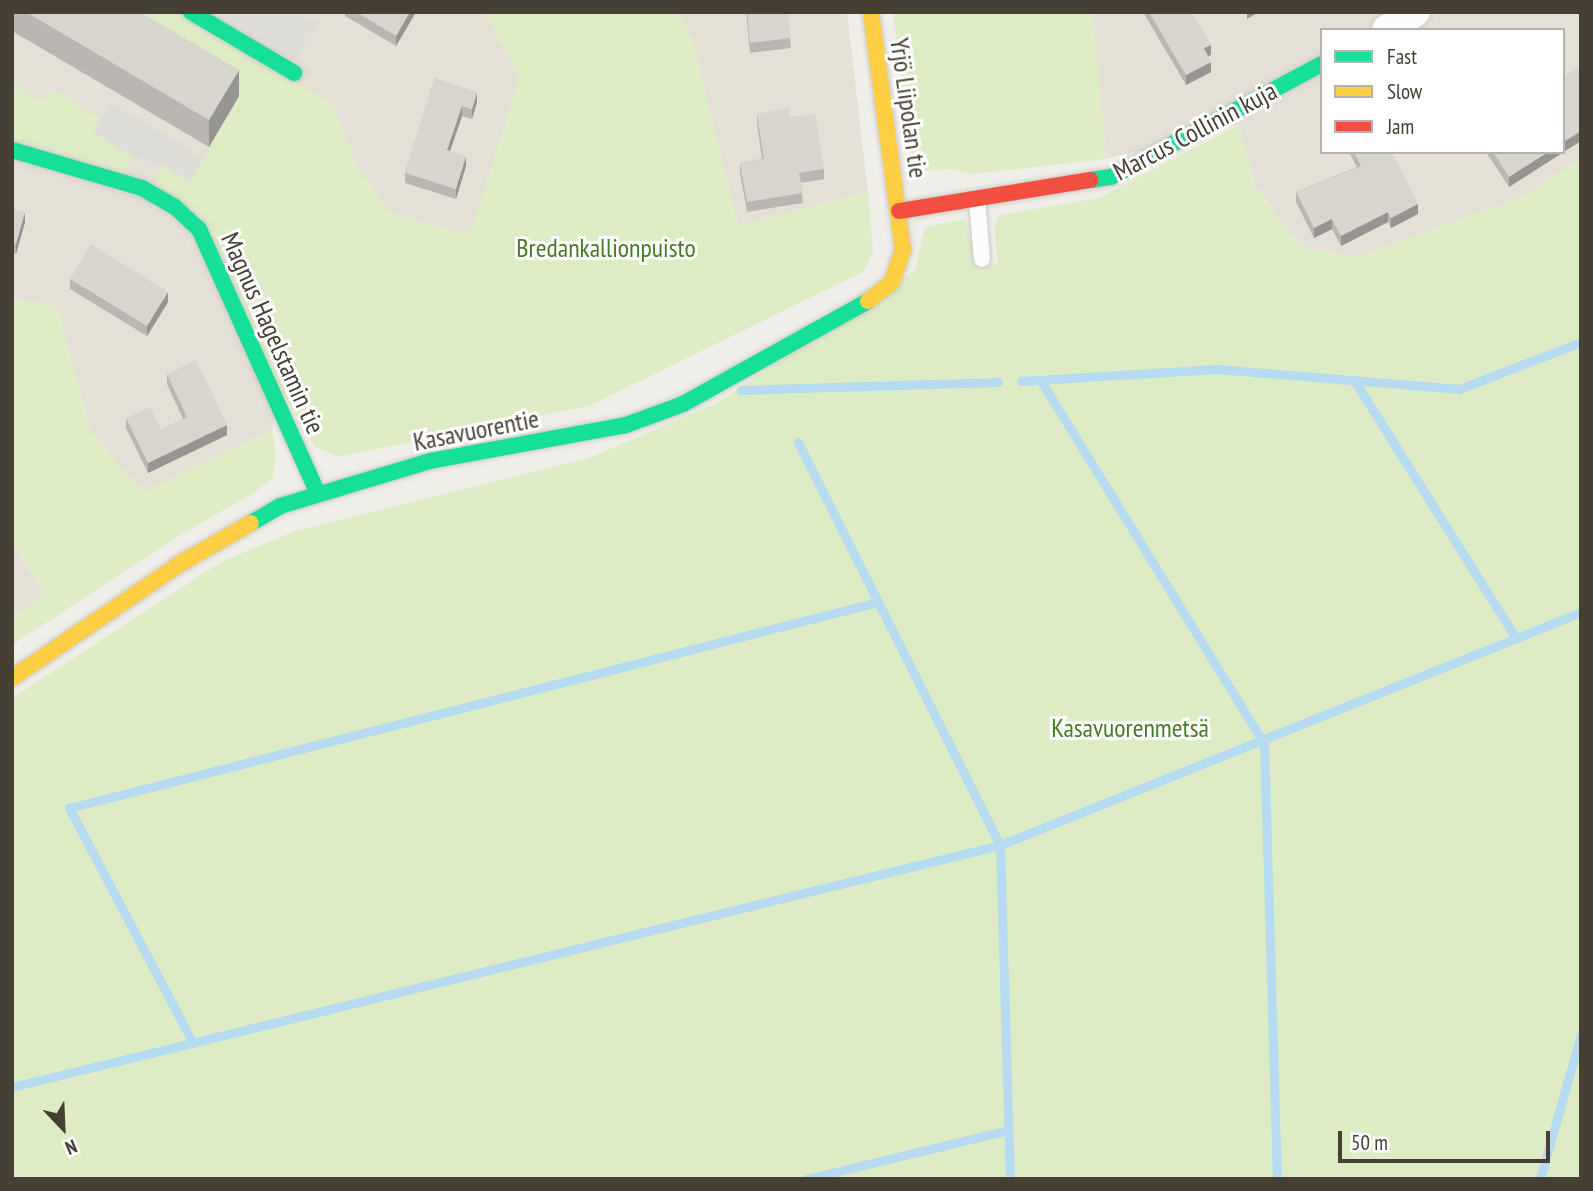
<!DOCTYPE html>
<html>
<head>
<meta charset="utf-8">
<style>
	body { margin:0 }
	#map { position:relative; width:1593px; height:1191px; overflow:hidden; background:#f0eee8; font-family:"PT Sans Narrow",sans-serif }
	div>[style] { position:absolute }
	.residential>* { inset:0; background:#e5e0d5 }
	.green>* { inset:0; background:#deecc6 }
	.parking>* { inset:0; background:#dfddd8 }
	.stream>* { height:9px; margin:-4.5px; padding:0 4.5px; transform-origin:4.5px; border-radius:4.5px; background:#b6daf0 }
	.roads { filter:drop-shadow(0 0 2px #cccac4) drop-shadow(0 0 2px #cccac4) }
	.lane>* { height:16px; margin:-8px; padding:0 8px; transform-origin:8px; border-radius:8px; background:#fdfcfc }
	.street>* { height:30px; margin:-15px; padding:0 15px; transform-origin:15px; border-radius:15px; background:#fdfcfc }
	.fast>* { height:16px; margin:-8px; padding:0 8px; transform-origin:8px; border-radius:8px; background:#16e098 }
	.slow>* { height:16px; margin:-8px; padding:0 8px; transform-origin:8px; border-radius:8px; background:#ffcf43 }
	.jam>* { height:16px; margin:-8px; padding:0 8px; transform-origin:8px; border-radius:8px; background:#f24e42 }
	.wall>* { inset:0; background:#bab7b2 }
	.shaded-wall>* { inset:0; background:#979591 }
	.building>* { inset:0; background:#d8d5cf }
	span { translate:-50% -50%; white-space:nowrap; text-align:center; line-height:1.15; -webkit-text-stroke:6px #fff; paint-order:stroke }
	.street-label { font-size:26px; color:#463f34 }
	.park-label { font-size:26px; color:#477b24 }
	.frame { position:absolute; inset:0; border:14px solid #463f34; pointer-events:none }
	.legend { position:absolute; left:1320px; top:28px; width:245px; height:126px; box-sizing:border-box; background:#fff; border:2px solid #b5b2ae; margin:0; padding:9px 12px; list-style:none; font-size:21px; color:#463f34 }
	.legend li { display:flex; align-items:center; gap:14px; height:35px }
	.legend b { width:35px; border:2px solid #b5b2ae }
	.north { position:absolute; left:28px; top:1093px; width:70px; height:70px; -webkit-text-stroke:5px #fff; paint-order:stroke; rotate:157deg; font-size:19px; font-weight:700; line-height:28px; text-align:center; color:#463f34 }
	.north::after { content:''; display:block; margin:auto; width:24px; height:32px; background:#463f34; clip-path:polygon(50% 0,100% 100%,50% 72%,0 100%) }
	.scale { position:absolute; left:1338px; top:1131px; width:212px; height:32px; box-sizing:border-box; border:4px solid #463f34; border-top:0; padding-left:9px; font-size:21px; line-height:24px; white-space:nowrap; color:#463f34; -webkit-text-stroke:5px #fff; paint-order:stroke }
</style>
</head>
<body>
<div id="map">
	<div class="residential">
		<i style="clip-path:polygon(12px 12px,486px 12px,520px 78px,470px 237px,390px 212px,357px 167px,333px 106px,272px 430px,143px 492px,91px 433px,57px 308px,12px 299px)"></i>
		<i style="clip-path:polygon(678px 12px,847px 12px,868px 192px,738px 226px,693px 43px)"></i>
		<i style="clip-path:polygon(evenodd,1092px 12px,1581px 12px,1581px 159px,1517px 199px,1357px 257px,1301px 247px,1255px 186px,1239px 125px,1106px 159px,1092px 12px,1322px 30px,1563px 30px,1563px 152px,1322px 152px,1322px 30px)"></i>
		<i style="clip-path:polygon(12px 541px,45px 595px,12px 616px)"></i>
	</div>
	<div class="green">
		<i style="clip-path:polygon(97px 12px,173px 12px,333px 105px,357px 167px,390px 212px,469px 237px,520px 78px,486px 12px,678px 12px,693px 43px,738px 226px,868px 192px,873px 253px,863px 272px,589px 406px,338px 457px,314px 446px,155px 178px,163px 166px,191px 181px,239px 96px)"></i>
		<i style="clip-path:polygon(893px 12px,1092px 12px,1106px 159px,973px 174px,950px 169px,927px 171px,908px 149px)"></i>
		<i style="clip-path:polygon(12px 83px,43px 102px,51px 89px,101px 119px,93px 133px,133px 157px,123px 174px,12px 142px)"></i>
		<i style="clip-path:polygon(1239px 125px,1255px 186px,1301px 247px,1357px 257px,1517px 199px,1581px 159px,1581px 1179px,12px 1179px,12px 698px,221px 562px,295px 531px,589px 458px,715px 404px,915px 270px,925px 227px,965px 219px,977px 263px,998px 264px,994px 227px,999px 215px,1099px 198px)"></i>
		<i style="clip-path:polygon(12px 299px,57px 308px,91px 433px,143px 492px,272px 430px,276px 456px,272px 479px,252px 494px,179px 536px,12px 645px,12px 616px,45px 594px,12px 541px)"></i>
	</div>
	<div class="parking">
		<i style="clip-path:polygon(216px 12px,299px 12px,318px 24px,296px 61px)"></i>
		<i style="clip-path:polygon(112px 102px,204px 158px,190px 181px,167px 167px,133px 157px,93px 132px)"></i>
	</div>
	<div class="stream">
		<i style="left:1354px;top:380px;width:305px;rotate:57.9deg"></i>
		<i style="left:1021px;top:381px;width:196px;rotate:-3.5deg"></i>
		<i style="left:1217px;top:369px;width:243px;rotate:4.7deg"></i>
		<i style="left:1459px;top:389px;width:131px;rotate:-21.1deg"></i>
		<i style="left:1041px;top:381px;width:425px;rotate:58.4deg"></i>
		<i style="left:1264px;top:743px;width:436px;rotate:88.3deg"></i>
		<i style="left:741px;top:390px;width:257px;rotate:-1.8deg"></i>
		<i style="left:798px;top:442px;width:451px;rotate:63.4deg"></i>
		<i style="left:1000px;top:845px;width:334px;rotate:88.3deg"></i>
		<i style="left:193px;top:1043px;width:266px;rotate:-117.8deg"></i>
		<i style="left:69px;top:808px;width:835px;rotate:-14.29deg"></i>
		<i style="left:12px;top:1087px;width:1017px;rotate:-13.76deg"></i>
		<i style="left:1000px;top:845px;width:626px;rotate:-21.85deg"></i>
		<i style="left:806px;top:1179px;width:208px;rotate:-13.6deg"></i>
		<i style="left:1540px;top:1179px;width:151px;rotate:-74.2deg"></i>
	</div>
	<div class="roads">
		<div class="lane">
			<i style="left:977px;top:200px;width:59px;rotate:85.2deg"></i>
		</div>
		<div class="street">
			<i style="left:1387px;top:30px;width:33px;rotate:-33deg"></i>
		</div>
		<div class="fast">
			<i style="left:191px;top:12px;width:120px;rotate:30.6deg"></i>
			<i style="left:12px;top:150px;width:135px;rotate:16.3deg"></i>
			<i style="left:142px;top:188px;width:38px;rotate:30deg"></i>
			<i style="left:175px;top:207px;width:33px;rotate:43deg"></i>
			<i style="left:199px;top:229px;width:287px;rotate:65.8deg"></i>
			<i style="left:1091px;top:180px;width:20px;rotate:-9deg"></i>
			<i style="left:1111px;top:177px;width:239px;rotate:-28.2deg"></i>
			<i style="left:251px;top:523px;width:34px;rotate:-30deg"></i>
			<i style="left:280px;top:506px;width:157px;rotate:-16.7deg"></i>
			<i style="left:430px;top:461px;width:199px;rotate:-10.4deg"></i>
			<i style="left:626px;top:425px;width:61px;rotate:-20.2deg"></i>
			<i style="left:683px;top:404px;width:212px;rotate:-29.1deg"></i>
		</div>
		<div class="slow">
			<i style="left:868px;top:301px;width:31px;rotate:-38deg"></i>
			<i style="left:892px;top:282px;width:34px;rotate:-71deg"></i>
			<i style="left:903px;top:250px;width:240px;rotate:-97.7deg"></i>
			<i style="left:12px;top:678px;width:207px;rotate:-34.2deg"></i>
			<i style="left:183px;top:562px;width:78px;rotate:-29.8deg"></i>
		</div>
		<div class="jam">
			<i style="left:899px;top:211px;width:194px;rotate:-9.2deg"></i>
		</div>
	</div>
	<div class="wall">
		<i style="clip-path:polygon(12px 12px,140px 12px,239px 96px,209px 147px,12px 31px)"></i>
		<i style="clip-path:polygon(345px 12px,416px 12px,396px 46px,345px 16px)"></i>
		<i style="clip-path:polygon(746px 12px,788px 12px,791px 48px,750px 53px)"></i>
		<i style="clip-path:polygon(1143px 12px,1192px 12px,1211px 55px,1208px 56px,1211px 72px,1186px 85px)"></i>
		<i style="clip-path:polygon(435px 78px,477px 102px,472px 119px,462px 116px,450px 151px,466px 166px,456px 199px,405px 183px,405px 173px)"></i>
		<i style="clip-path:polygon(757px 114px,790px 117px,824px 169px,824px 179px,801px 183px,803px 203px,747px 212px,740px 173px,740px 163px,762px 159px,757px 124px)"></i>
		<i style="clip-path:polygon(1349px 152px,1392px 152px,1418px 214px,1391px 228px,1388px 222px,1341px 246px,1332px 229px,1314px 238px,1296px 202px,1296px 192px,1357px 167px)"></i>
		<i style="clip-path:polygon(1488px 152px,1563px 152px,1509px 187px,1488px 155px)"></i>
		<i style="clip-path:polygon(12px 209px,25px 222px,16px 254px,12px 253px)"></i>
		<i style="clip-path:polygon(70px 279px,168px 302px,147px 336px,70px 289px)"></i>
		<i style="clip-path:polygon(167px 374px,227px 435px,148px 473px,126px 428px,126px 418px,161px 430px,183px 419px,167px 384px)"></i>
	</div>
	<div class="shaded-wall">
		<i style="clip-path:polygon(410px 12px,416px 12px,396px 46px,396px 36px)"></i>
		<i style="clip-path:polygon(1247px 12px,1259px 12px,1247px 19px)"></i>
		<i style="clip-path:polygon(1211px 45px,1211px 55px,1204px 58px,1204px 48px)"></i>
		<i style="clip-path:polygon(1211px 62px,1211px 72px,1186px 85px,1186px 75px)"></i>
		<i style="clip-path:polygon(239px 70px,239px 96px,209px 147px,209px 120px)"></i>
		<i style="clip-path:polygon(477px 92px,477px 102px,472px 119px,472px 109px)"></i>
		<i style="clip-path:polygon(462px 106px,462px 116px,447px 160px,447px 150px)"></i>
		<i style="clip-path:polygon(1581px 131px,1581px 141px,1509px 187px,1509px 177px,1548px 152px,1563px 152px,1563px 142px)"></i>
		<i style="clip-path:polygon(466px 156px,466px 166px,456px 199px,456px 189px)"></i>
		<i style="clip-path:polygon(1418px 204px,1418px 214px,1391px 228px,1391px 218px)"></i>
		<i style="clip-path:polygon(25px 212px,25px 222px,16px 254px,16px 244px)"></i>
		<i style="clip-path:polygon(1388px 212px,1388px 222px,1341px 246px,1341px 236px)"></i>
		<i style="clip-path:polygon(1332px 219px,1332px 229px,1314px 238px,1314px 228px)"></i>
		<i style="clip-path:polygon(168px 292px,168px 302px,147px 336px,147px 326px)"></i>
		<i style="clip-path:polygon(227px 425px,227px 435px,148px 473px,148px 463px)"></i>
	</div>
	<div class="building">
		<i style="clip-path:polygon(26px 12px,140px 12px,239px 70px,209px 120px)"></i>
		<i style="clip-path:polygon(356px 12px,410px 12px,396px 36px)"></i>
		<i style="clip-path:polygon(747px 12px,788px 12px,791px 38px,750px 43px)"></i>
		<i style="clip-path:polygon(1149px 12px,1192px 12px,1211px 45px,1204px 48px,1211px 62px,1186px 75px)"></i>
		<i style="clip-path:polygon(1578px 67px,1581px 71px,1581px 131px,1563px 142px,1563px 76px)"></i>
		<i style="clip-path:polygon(435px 78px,477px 92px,472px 109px,462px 106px,447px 150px,466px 156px,456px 189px,405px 173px)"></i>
		<i style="clip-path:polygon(789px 108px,790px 117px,815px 114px,824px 169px,799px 173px,803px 193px,747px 202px,740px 163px,764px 159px,757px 114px)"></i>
		<i style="clip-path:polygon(1354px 152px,1392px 152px,1418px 204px,1391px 218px,1388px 212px,1341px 236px,1332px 219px,1314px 228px,1296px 192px,1361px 166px)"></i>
		<i style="clip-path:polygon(1493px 152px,1548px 152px,1509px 177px)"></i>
		<i style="clip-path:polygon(12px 209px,25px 212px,16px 244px,12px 243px)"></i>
		<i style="clip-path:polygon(91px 244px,168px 292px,147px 326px,70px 279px)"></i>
		<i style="clip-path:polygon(196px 360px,227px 425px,148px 463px,126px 418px,150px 407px,161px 430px,187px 417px,167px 374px)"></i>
	</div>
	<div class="street-label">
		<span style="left:909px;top:108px;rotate:82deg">Yrjö Liipolan tie</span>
		<span style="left:1195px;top:131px;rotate:-28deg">Marcus Collinin kuja</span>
		<span style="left:273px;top:333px;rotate:66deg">Magnus Hagelstamin tie</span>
		<span style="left:476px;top:430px;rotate:-11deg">Kasavuorentie</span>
	</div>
	<div class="park-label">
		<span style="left:606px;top:248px">Bredankallionpuisto</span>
		<span style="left:1130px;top:728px">Kasavuorenmetsä</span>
	</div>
	<div class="frame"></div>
	<ul class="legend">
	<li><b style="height:9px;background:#16e098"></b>Fast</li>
	<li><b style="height:9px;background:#ffcf43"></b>Slow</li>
	<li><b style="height:9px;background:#f24e42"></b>Jam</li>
	</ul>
	<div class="north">N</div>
	<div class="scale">50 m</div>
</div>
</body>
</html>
